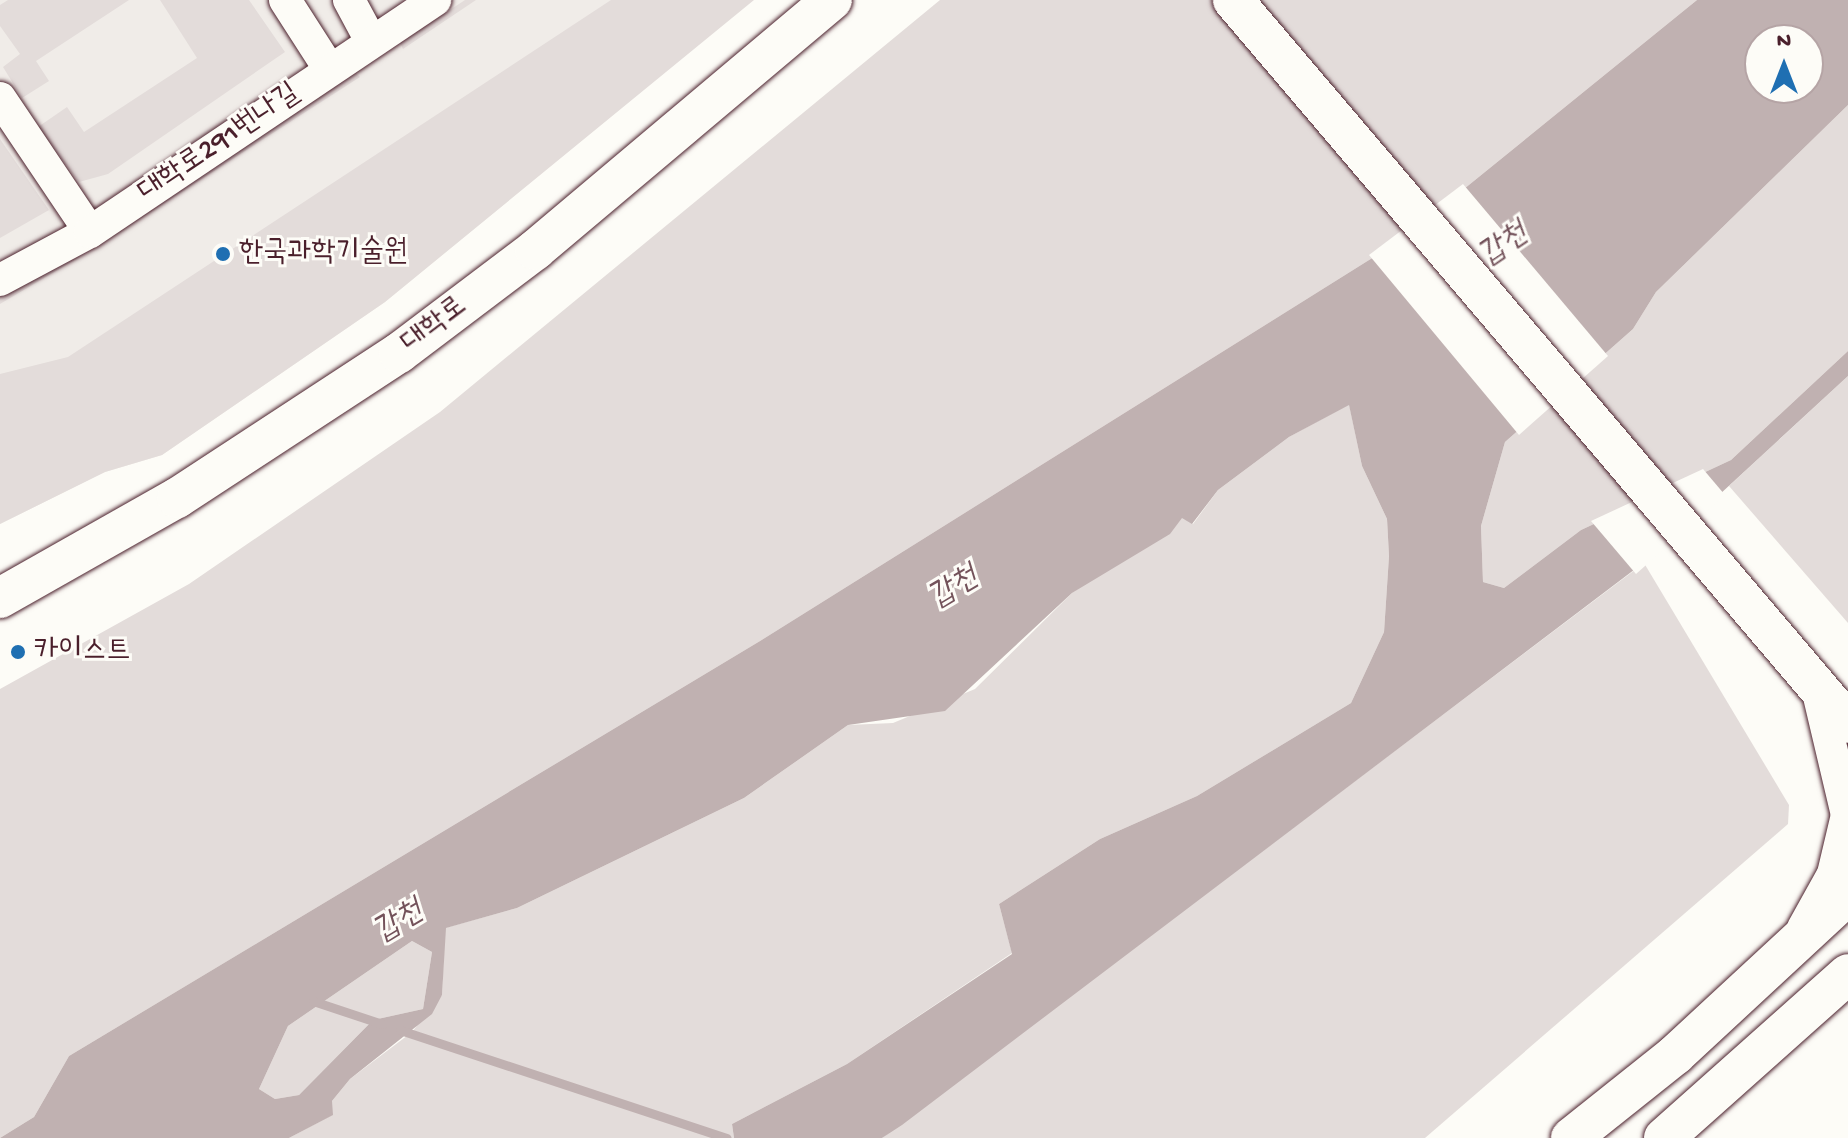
<!DOCTYPE html>
<html>
<head>
<meta charset="utf-8">
<style>
	body { margin:0 }
	#map { position:relative; width:1848px; height:1138px; overflow:hidden; background:#fdfcf7; font-family:"Gochi Hand","Poor Story",sans-serif }
	div>[style] { position:absolute }
	.built>* { inset:0; background:#f0ece8 }
	.green>* { inset:0; background:#e3dcda }
	.water>* { inset:0; background:#c0b1b1 }
	.pier>* { inset:0; background:#fdfcf7 }
	.stream>* { height:9px; margin:-4.5px; padding:0 4.5px; transform-origin:4.5px; border-radius:4.5px; background:#c0b1b1 }
	.roads { filter:drop-shadow(0 0 2px #4a1f2b) drop-shadow(0 0 2px #4a1f2b) }
	.minor>* { height:32px; margin:-16px; padding:0 16px; transform-origin:16px; border-radius:16px; background:#fdfcf7 }
	.major>* { height:40px; margin:-20px; padding:0 20px; transform-origin:20px; border-radius:20px; background:#fdfcf7 }
	.dots>* { width:22px; height:22px; translate:-50% -50%; box-sizing:border-box; border:4px solid #fdfcf7; border-radius:50% }
	span { translate:-50% -50%; white-space:nowrap; text-align:center; line-height:1.15; -webkit-text-stroke:6px #fdfcf7; paint-order:stroke }
	.street-label { font-size:30px; color:#4a1f2b }
	.poi-label { font-size:30px; color:#4a1f2b }
	.left { translate:0 -50%; text-align:left }
	.water-label { font-size:32px; color:#73525a; font-style:italic }
	.north { position:absolute; left:1744px; top:24px; width:80px; height:80px; box-sizing:border-box; background:#fdfcf7; border:2px solid #b5a4a5; border-radius:50%; rotate:0deg; font-size:22px; font-weight:700; line-height:32px; text-align:center; color:#4a1f2b }
	.north::after { content:''; display:block; margin:auto; width:28px; height:36px; background:#1f6fb2; clip-path:polygon(50% 0,100% 100%,50% 72%,0 100%) }
</style>
</head>
<body>
<div id="map">
	<div class="built">
		<i style="clip-path:polygon(0 0,753px 0,385px 302px,162px 455px,105px 472px,0 524px)"></i>
	</div>
	<div class="green">
		<i style="clip-path:polygon(8px 0,129px 0,36px 61px,49px 81px,22px 98px,3px 67px,20px 54px,0 26px,0 5px)"></i>
		<i style="clip-path:polygon(160px 0,249px 0,285px 52px,108px 174px,79px 182px,38px 127px,67px 107px,84px 132px,197px 58px)"></i>
		<i style="clip-path:polygon(465px 0,476px 0,403px 49px,400px 43px)"></i>
		<i style="clip-path:polygon(611px 0,754px 0,385px 302px,162px 455px,105px 472px,0 524px,0 374px,68px 357px)"></i>
		<i style="clip-path:polygon(940px 0,1697px 0,1401px 240px,760px 641px,69px 1056px,34px 1117px,0 1138px,0 689px,189px 584px,440px 412px)"></i>
		<i style="clip-path:polygon(354px 71px,360px 77px,115px 235px,113px 229px)"></i>
		<i style="clip-path:polygon(1848px 105px,1848px 351px,1731px 460px,1581px 530px,1504px 588px,1483px 582px,1481px 526px,1505px 442px,1633px 329px,1656px 292px)"></i>
		<i style="clip-path:polygon(0 139px,49px 210px,0 238px)"></i>
		<i style="clip-path:polygon(75px 253px,80px 257px,0 304px,0 297px)"></i>
		<i style="clip-path:polygon(1848px 376px,1848px 623px,1729px 486px)"></i>
		<i style="clip-path:polygon(1349px 404px,1362px 466px,1387px 519px,1389px 556px,1384px 632px,1351px 703px,1197px 796px,1100px 839px,999px 904px,1012px 953px,847px 1064px,732px 1124px,734px 1138px,289px 1138px,332px 1115px,332px 1101px,350px 1079px,412px 1032px,442px 995px,445px 928px,517px 908px,744px 798px,848px 725px,893px 723px,975px 689px,1072px 593px,1182px 517px,1193px 524px,1218px 490px,1289px 437px)"></i>
		<i style="clip-path:polygon(1644px 563px,1789px 805px,1788px 824px,1425px 1138px,882px 1138px)"></i>
		<i style="clip-path:polygon(412px 941px,432px 952px,423px 1009px,373px 1020px,299px 1095px,275px 1099px,259px 1089px,288px 1026px)"></i>
	</div>
	<div class="water">
		<i style="clip-path:polygon(evenodd,1697px 0,1848px 0,1848px 105px,1656px 292px,1633px 329px,1505px 442px,1481px 526px,1483px 582px,1504px 588px,1581px 530px,1731px 460px,1848px 351px,1848px 376px,1655px 554px,902px 1125px,882px 1138px,734px 1138px,732px 1124px,847px 1064px,1012px 954px,999px 904px,1100px 839px,1197px 796px,1351px 703px,1384px 632px,1389px 556px,1387px 519px,1362px 466px,1349px 405px,1289px 437px,1218px 490px,1192px 524px,1182px 518px,1170px 534px,1072px 593px,945px 711px,848px 725px,744px 798px,517px 908px,446px 928px,442px 995px,432px 1014px,350px 1079px,332px 1101px,333px 1115px,289px 1138px,0 1138px,34px 1117px,69px 1056px,760px 641px,1401px 240px,1697px 0,1760px 40px,1808px 40px,1808px 88px,1760px 88px,1760px 40px,1697px 0,412px 941px,432px 952px,423px 1009px,373px 1020px,299px 1095px,275px 1099px,259px 1089px,288px 1026px,412px 941px)"></i>
	</div>
	<div class="pier">
		<i style="clip-path:polygon(1463px 184px,1608px 356px,1519px 435px,1369px 255px)"></i>
		<i style="clip-path:polygon(1703px 469px,1725px 495px,1636px 574px,1591px 521px)"></i>
	</div>
	<div class="stream">
		<i style="left:313px;top:1001px;width:73px;rotate:18.4deg"></i>
		<i style="left:400px;top:1030px;width:344px;rotate:18.3deg"></i>
	</div>
	<div class="roads">
		<div class="minor">
			<i style="left:285px;top:0;width:83px;rotate:57.3deg"></i>
			<i style="left:349px;top:0;width:47px;rotate:61.8deg"></i>
			<i style="left:0;top:98px;width:161px;rotate:56.1deg"></i>
			<i style="left:0;top:280px;width:102px;rotate:-28.1deg"></i>
			<i style="left:90px;top:232px;width:416px;rotate:-33.9deg"></i>
			<i style="left:1803px;top:928px;width:62px;rotate:-60.9deg"></i>
			<i style="left:1833px;top:874px;width:61px;rotate:-76.7deg"></i>
			<i style="left:1847px;top:815px;width:126px;rotate:-103.3deg"></i>
		</div>
		<div class="major">
			<i style="left:1233px;top:0;width:949px;rotate:49.61deg"></i>
			<i style="left:0;top:598px;width:203px;rotate:-29.5deg"></i>
			<i style="left:177px;top:498px;width:265px;rotate:-33.2deg"></i>
			<i style="left:399px;top:353px;width:171px;rotate:-37.1deg"></i>
			<i style="left:535px;top:250px;width:388px;rotate:-40.1deg"></i>
			<i style="left:1571px;top:1138px;width:133px;rotate:-38.6deg"></i>
			<i style="left:1675px;top:1055px;width:236px;rotate:-42.8deg"></i>
			<i style="left:1664px;top:1138px;width:246px;rotate:-41.7deg"></i>
		</div>
	</div>
	<div class="dots">
		<i style="left:223px;top:254px;background:#1f6fb2"></i>
		<i style="left:18px;top:652px;background:#1f6fb2"></i>
	</div>
	<div class="street-label">
		<span style="left:220px;top:144px;rotate:-34deg">대학로291번나길</span>
		<span style="left:435px;top:326px;rotate:-37deg">대학로</span>
	</div>
	<div class="poi-label">
		<span class="left" style="left:239px;top:254px">한국과학기술원</span>
		<span class="left" style="left:34px;top:652px">카이스트</span>
	</div>
	<div class="water-label">
		<span style="left:1504px;top:246px;rotate:-34deg">갑천</span>
		<span style="left:954px;top:589px;rotate:-31deg">갑천</span>
		<span style="left:399px;top:923px;rotate:-31deg">갑천</span>
	</div>
	<div class="north">N</div>
</div>
</body>
</html>
